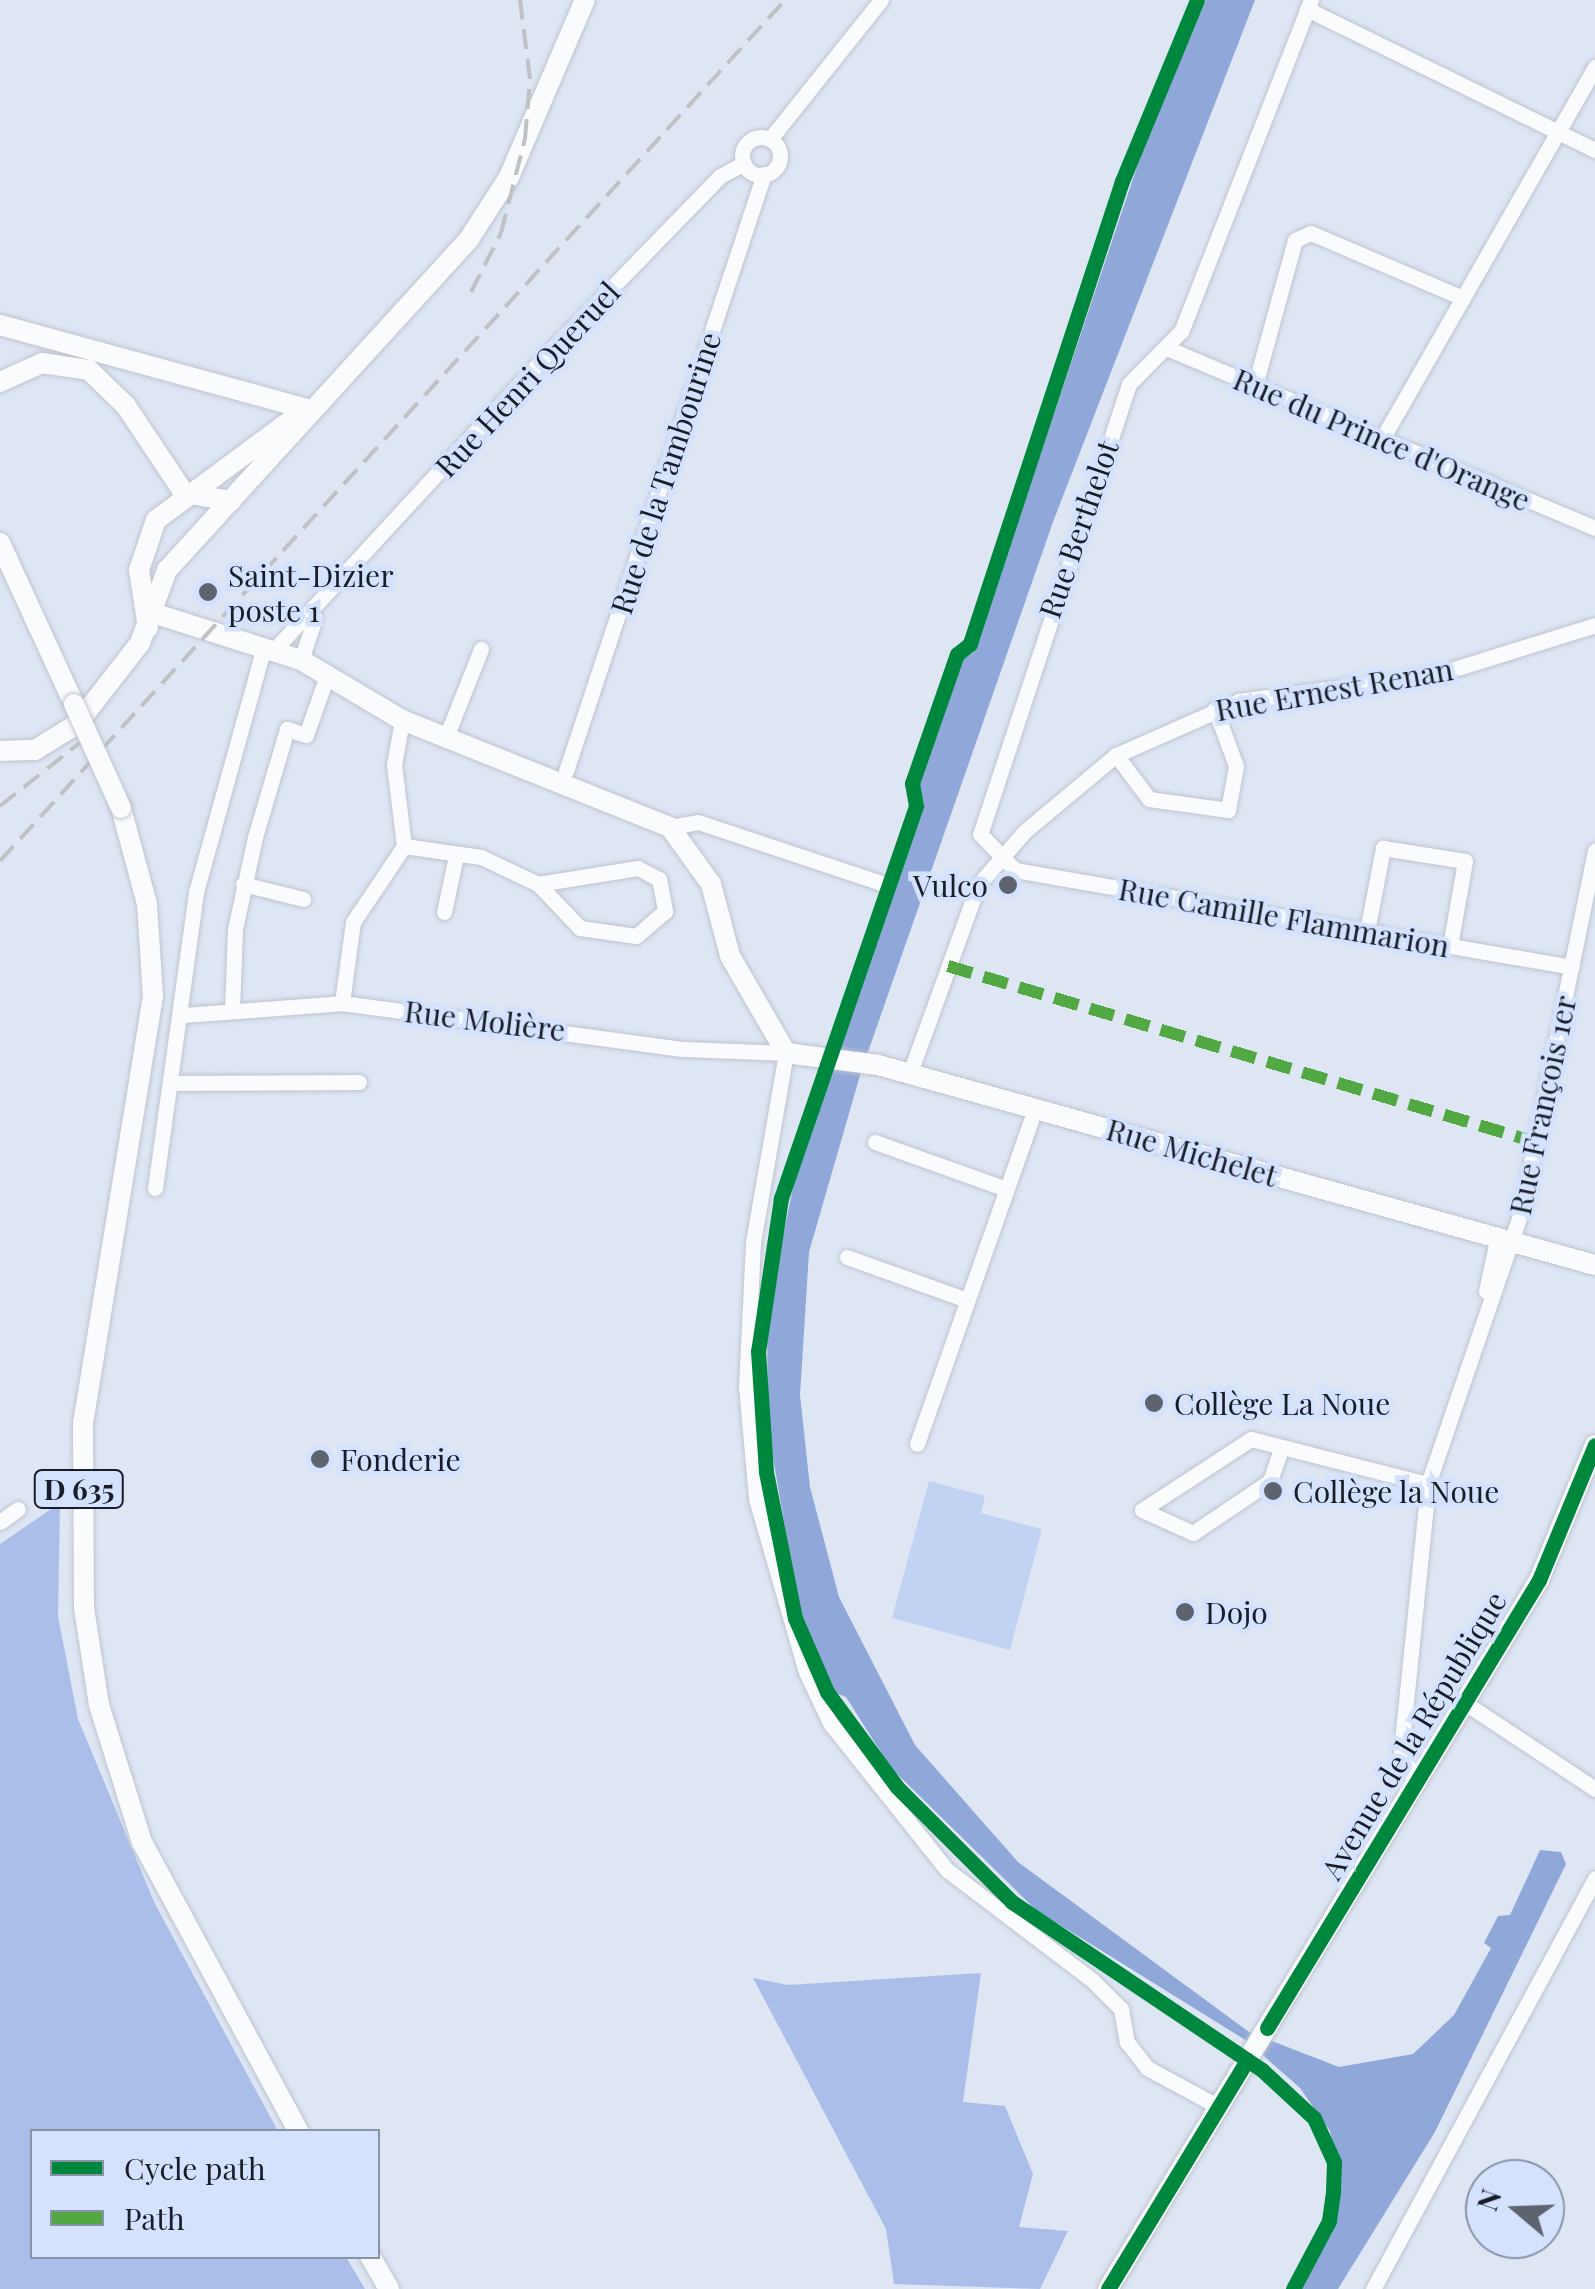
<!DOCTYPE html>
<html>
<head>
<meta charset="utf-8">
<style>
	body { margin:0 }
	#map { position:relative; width:1595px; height:2289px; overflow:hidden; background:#dee6f4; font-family:"Playfair Display",serif }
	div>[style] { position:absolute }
	.green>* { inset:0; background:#c1d2f3 }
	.forest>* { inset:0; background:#aabee9 }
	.water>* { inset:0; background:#90a8d9 }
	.roads { filter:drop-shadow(0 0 2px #bec4cf) drop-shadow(0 0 2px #bec4cf) }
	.minor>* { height:15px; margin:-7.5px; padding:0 7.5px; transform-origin:7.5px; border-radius:7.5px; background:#fafbfd }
	.minor>.ring { margin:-7.5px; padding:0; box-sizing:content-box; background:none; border:15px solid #fafbfd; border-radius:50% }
	.major>* { height:20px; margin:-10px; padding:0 10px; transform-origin:10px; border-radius:10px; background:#fafbfd }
	.rail>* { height:4px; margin-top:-2px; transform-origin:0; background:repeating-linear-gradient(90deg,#bfc1c4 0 20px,transparent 0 30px) }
	.bridges { filter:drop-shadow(0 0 2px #bec4cf) drop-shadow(0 0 2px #bec4cf) }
	.major-bridge>* { height:20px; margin:-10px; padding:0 10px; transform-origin:10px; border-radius:10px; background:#fafbfd }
	.quiet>* { height:12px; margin-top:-6px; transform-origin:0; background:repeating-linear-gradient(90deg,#52a944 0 25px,transparent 0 37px) }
	.cycleway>* { height:15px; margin:-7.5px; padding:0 7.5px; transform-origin:7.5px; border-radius:7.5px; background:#00873e }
	.dots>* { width:28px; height:28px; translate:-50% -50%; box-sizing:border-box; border:5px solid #d4e2fe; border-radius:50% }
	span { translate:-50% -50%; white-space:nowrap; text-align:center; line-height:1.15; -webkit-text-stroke:9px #d4e2fe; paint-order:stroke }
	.shield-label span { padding:2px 8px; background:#d4e2fe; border:2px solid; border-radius:8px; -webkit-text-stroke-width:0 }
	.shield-label { font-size:28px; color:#181d27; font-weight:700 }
	.street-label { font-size:30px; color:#181d27 }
	.poi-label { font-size:30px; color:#181d27 }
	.left { translate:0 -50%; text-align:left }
	.right { translate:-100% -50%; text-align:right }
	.legend { position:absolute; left:30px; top:2129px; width:350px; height:130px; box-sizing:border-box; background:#d4e2fe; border:2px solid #8993a8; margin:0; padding:12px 18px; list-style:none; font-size:30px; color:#181d27 }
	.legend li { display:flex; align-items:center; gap:20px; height:50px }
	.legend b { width:50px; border:2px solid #8993a8 }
	.north { position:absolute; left:1465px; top:2159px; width:100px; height:100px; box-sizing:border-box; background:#d4e2fe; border:2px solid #8993a8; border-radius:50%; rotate:289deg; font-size:28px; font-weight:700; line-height:40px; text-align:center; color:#181d27 }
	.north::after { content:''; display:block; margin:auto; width:35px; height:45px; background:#5d636f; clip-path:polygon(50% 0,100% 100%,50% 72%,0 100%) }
</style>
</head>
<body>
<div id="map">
	<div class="green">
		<i style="clip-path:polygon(929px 1481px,985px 1496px,981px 1513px,1042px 1529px,1010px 1650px,892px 1618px)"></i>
	</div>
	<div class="forest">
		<i style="clip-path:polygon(60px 1503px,58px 1616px,78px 1719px,155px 1904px,278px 2131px,32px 2132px,32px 2256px,346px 2257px,365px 2289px,0 2289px,0 1544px)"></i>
		<i style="clip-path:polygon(981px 1973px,963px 2102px,1005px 2106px,1033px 2174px,1019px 2227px,1068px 2231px,1040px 2289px,894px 2284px,886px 2229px,753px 1978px,788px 1985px)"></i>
	</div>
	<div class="water">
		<i style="clip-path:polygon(1206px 0,1255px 0,1053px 522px,861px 1072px,809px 1252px,800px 1395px,810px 1487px,839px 1597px,915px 1745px,1018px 1862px,1249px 2032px,1339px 2067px,1413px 2054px,1454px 2015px,1491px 1948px,1484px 1943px,1498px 1916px,1510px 1915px,1540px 1850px,1561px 1852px,1566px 1864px,1435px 2132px,1338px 2289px,1300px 2289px,1332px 2233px,1341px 2189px,1330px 2131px,1300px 2088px,1247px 2041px,1036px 1910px,891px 1768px,846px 1697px,833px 1692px,801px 1621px,768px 1428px,767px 1317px,799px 1157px,924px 803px,918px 785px,961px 660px,974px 652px,1146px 140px)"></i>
	</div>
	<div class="roads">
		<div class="minor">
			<i style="left:1311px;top:0;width:356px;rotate:111.4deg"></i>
			<i style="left:1181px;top:331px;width:74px;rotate:134.5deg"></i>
			<i style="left:1129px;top:384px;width:474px;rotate:108.3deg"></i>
			<i style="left:980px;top:834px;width:50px;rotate:45.8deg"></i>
			<i style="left:1015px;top:870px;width:565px;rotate:9.88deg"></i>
			<i style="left:1307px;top:9px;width:321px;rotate:26.1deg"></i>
			<i class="ring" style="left:742px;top:137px;width:23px;height:23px"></i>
			<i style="left:770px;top:139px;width:178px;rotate:-51.4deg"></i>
			<i style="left:1169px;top:349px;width:462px;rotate:22.8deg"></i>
			<i style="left:1255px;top:385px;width:150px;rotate:-74.6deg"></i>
			<i style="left:1295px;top:240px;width:17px;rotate:-24deg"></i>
			<i style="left:1311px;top:233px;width:165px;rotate:23.2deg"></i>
			<i style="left:1382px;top:439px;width:429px;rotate:-60.2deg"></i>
			<i style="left:274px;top:650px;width:408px;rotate:-47.3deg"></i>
			<i style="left:551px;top:350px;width:243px;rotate:-45.8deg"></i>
			<i style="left:720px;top:176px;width:27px;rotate:-28deg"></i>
			<i style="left:301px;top:660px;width:44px;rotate:-71.6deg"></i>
			<i style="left:446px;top:737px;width:95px;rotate:-68.3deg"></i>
			<i style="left:1116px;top:755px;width:55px;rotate:53.1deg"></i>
			<i style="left:1149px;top:799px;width:80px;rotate:7.9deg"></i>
			<i style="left:1228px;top:810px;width:45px;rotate:-79.7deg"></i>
			<i style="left:1236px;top:766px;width:61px;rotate:-110.2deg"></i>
			<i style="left:566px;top:771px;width:629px;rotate:-71.65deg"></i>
			<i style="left:670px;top:827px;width:28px;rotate:-10deg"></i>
			<i style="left:698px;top:822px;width:196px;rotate:18.4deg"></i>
			<i style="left:404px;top:846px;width:78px;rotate:8.1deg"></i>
			<i style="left:481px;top:857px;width:63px;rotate:25.3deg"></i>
			<i style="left:538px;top:884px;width:101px;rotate:-9.1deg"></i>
			<i style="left:638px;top:868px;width:24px;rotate:28deg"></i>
			<i style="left:659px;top:879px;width:33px;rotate:79deg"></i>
			<i style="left:665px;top:911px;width:38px;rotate:139deg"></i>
			<i style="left:636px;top:936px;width:57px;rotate:-171.9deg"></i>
			<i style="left:580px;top:928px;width:61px;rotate:-133.7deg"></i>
			<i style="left:243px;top:884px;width:62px;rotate:14deg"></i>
			<i style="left:444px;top:912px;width:57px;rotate:-77.9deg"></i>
			<i style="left:1367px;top:931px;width:85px;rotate:-79.1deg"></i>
			<i style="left:1383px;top:848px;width:83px;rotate:9deg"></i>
			<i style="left:1465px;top:861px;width:86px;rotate:100deg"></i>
			<i style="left:342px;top:1003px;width:82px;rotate:-82.3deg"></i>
			<i style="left:353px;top:922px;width:92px;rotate:-56.1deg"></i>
			<i style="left:404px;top:846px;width:82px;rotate:-97deg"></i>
			<i style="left:394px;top:765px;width:46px;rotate:-79.9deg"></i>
			<i style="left:232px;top:1011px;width:82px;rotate:-87.9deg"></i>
			<i style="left:235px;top:929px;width:94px;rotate:-77.7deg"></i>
			<i style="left:255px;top:837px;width:113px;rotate:-73.5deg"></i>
			<i style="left:287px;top:729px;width:20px;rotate:18deg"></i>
			<i style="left:306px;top:735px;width:66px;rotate:-70.5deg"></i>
			<i style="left:184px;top:1015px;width:158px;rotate:-4.3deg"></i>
			<i style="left:342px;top:1003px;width:345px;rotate:7.7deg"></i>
			<i style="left:684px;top:1049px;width:102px;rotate:2.2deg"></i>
			<i style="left:786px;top:1053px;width:193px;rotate:99.9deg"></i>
			<i style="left:753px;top:1243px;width:143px;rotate:92.8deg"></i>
			<i style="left:746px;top:1386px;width:113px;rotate:84.9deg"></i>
			<i style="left:756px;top:1499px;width:180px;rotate:73.9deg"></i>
			<i style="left:806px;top:1672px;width:56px;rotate:64.8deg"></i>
			<i style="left:830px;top:1723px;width:188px;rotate:51.5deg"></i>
			<i style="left:947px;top:1870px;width:183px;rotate:37.2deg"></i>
			<i style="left:1093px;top:1981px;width:40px;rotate:45deg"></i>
			<i style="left:1121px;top:2009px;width:34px;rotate:80deg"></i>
			<i style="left:1127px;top:2042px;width:33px;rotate:52deg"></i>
			<i style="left:1147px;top:2068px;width:82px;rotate:28.4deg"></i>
			<i style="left:910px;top:1073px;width:200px;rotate:-70.1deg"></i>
			<i style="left:978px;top:885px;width:72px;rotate:-49deg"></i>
			<i style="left:1025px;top:831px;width:119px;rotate:-39.9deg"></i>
			<i style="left:1116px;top:755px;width:134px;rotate:-23.7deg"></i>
			<i style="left:1239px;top:701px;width:201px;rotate:-7.7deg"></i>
			<i style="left:1438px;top:674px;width:164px;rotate:-17.3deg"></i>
			<i style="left:173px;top:1083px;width:186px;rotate:-0.3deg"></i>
			<i style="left:875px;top:1142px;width:139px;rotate:19.7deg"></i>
			<i style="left:155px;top:1188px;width:299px;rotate:-82.1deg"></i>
			<i style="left:196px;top:892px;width:254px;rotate:-74.5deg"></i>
			<i style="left:847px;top:1257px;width:127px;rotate:19.7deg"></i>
			<i style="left:1486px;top:1291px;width:56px;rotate:-77.7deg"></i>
			<i style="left:917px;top:1444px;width:358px;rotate:-70.6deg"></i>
			<i style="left:1281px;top:1449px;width:34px;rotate:109deg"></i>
			<i style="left:1270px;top:1481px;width:93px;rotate:146deg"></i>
			<i style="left:1193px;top:1533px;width:56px;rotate:-155.7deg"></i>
			<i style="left:1142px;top:1510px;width:130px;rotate:-33.1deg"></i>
			<i style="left:1251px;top:1439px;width:183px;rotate:14.3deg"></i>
			<i style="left:0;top:1522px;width:22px;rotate:-36deg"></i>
			<i style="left:1465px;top:1703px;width:156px;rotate:33.5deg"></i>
			<i style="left:1416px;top:1784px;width:36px;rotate:-114deg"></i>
			<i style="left:1401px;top:1751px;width:268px;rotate:-84.2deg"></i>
			<i style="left:1428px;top:1484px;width:283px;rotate:-71.1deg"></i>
			<i style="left:1520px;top:1216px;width:373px;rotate:-78.4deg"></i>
			<i style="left:1373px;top:2289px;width:467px;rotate:-61.6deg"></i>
		</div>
		<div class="major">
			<i style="left:0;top:325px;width:318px;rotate:15.3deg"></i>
			<i style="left:0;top:382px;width:46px;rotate:-24.3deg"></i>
			<i style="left:42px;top:363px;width:48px;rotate:8.5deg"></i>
			<i style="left:89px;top:370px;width:52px;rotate:44.2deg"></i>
			<i style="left:126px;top:406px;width:105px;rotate:56.3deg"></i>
			<i style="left:184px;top:493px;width:48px;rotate:9.7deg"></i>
			<i style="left:0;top:543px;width:177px;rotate:65.3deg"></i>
			<i style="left:156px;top:614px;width:152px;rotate:17.6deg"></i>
			<i style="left:301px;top:660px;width:117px;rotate:30.7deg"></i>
			<i style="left:402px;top:720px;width:289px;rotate:21.8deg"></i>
			<i style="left:670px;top:827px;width:70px;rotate:54.3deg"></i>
			<i style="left:711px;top:884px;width:74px;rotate:75.2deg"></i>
			<i style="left:730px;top:956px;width:112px;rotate:60deg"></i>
			<i style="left:786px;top:1053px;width:93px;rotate:7.4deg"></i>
			<i style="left:878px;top:1065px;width:744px;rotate:15.59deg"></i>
			<i style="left:148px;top:628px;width:59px;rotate:-98.8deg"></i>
			<i style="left:139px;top:570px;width:53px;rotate:-71.2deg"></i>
			<i style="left:156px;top:520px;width:177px;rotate:-36.5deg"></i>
			<i style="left:0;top:751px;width:35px;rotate:-2deg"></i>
			<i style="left:35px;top:750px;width:49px;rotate:-31.8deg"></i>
			<i style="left:77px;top:724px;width:103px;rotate:-52.1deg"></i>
			<i style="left:140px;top:643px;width:78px;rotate:-69.7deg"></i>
			<i style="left:167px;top:570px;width:448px;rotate:-47.6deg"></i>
			<i style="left:469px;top:239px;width:74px;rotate:-57.2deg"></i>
			<i style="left:509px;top:177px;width:193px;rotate:-66.8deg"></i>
			<i style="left:121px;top:808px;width:99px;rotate:74.8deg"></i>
			<i style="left:147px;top:904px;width:92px;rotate:86.3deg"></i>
			<i style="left:153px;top:996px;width:432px;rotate:99.3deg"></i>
			<i style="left:83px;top:1422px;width:186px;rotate:89.7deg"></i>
			<i style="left:84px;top:1608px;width:98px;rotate:81.2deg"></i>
			<i style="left:99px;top:1705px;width:144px;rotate:72.6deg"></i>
			<i style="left:142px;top:1842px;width:330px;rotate:61.6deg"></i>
			<i style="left:370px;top:2256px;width:38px;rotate:60deg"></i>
			<i style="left:1108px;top:2289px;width:830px;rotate:-58.7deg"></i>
			<i style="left:1539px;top:1580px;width:146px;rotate:-67.5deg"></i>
		</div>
	</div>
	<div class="rail">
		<i style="left:471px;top:292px;width:66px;rotate:-63deg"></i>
		<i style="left:501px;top:233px;width:97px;rotate:-75.7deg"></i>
		<i style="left:525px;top:139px;width:60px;rotate:-85.2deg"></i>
		<i style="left:530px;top:79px;width:80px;rotate:-97.2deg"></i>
		<i style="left:0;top:806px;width:124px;rotate:-38.4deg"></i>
		<i style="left:0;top:861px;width:1165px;rotate:-47.64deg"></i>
	</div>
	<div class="bridges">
		<div class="major-bridge">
			<i style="left:74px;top:704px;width:114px;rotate:65.7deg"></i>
		</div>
	</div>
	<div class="quiet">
		<i style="left:948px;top:966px;width:613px;rotate:16.69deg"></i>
	</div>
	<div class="cycleway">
		<i style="left:1197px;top:0;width:196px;rotate:112.5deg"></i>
		<i style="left:1122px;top:181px;width:487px;rotate:108.2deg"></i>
		<i style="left:970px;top:644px;width:16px;rotate:142deg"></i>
		<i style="left:957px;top:654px;width:137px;rotate:109.2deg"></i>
		<i style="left:912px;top:783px;width:23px;rotate:80deg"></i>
		<i style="left:916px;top:806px;width:415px;rotate:109deg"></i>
		<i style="left:781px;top:1198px;width:155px;rotate:98.5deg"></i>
		<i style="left:758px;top:1351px;width:121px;rotate:86.2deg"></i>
		<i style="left:766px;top:1472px;width:149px;rotate:78.8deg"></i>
		<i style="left:795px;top:1618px;width:81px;rotate:66.6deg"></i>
		<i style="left:827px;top:1692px;width:118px;rotate:53.6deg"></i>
		<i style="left:897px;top:1787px;width:163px;rotate:45deg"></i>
		<i style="left:1012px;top:1902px;width:301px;rotate:33.9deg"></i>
		<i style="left:1262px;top:2070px;width:71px;rotate:42.7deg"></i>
		<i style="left:1314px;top:2118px;width:48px;rotate:65.6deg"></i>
		<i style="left:1334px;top:2162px;width:30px;rotate:92deg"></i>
		<i style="left:1333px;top:2192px;width:29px;rotate:98deg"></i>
		<i style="left:1329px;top:2221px;width:77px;rotate:117.9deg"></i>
		<i style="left:1267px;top:2028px;width:524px;rotate:-58.74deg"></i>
		<i style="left:1539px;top:1580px;width:146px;rotate:-67.5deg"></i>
		<i style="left:1108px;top:2289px;width:268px;rotate:-58.7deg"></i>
	</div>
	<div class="dots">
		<i style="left:208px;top:592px;background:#5d636f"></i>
		<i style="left:1008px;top:885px;background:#5d636f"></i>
		<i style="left:1154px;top:1403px;background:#5d636f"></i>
		<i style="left:320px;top:1459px;background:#5d636f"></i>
		<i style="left:1273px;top:1491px;background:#5d636f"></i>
		<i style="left:1185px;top:1612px;background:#5d636f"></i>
	</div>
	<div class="shield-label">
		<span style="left:79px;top:1489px">D 635</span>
	</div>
	<div class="street-label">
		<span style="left:527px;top:379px;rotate:-47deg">Rue Henri Queruel</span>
		<span style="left:1382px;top:439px;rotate:23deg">Rue du Prince d'Orange</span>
		<span style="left:665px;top:473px;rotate:-72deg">Rue de la Tambourine</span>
		<span style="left:1078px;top:529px;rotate:-71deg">Rue Berthelot</span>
		<span style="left:1334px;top:689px;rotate:-10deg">Rue Ernest Renan</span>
		<span style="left:1284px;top:917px;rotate:10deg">Rue Camille Flammarion</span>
		<span style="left:485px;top:1020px;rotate:7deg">Rue Molière</span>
		<span style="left:1542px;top:1105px;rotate:-78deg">Rue François 1er</span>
		<span style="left:1192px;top:1152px;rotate:16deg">Rue Michelet</span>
		<span style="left:1413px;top:1735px;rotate:-59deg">Avenue de la République</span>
	</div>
	<div class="poi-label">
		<span class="left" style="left:228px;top:592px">Saint-Dizier<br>poste 1</span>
		<span class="right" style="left:988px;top:885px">Vulco</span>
		<span class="left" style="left:1174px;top:1403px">Collège La Noue</span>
		<span class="left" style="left:340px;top:1459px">Fonderie</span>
		<span class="left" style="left:1293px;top:1491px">Collège la Noue</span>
		<span class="left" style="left:1205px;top:1612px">Dojo</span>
	</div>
	<ul class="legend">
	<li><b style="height:12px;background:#00873e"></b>Cycle path</li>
	<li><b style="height:12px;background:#52a944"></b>Path</li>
	</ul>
	<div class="north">N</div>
</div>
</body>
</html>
